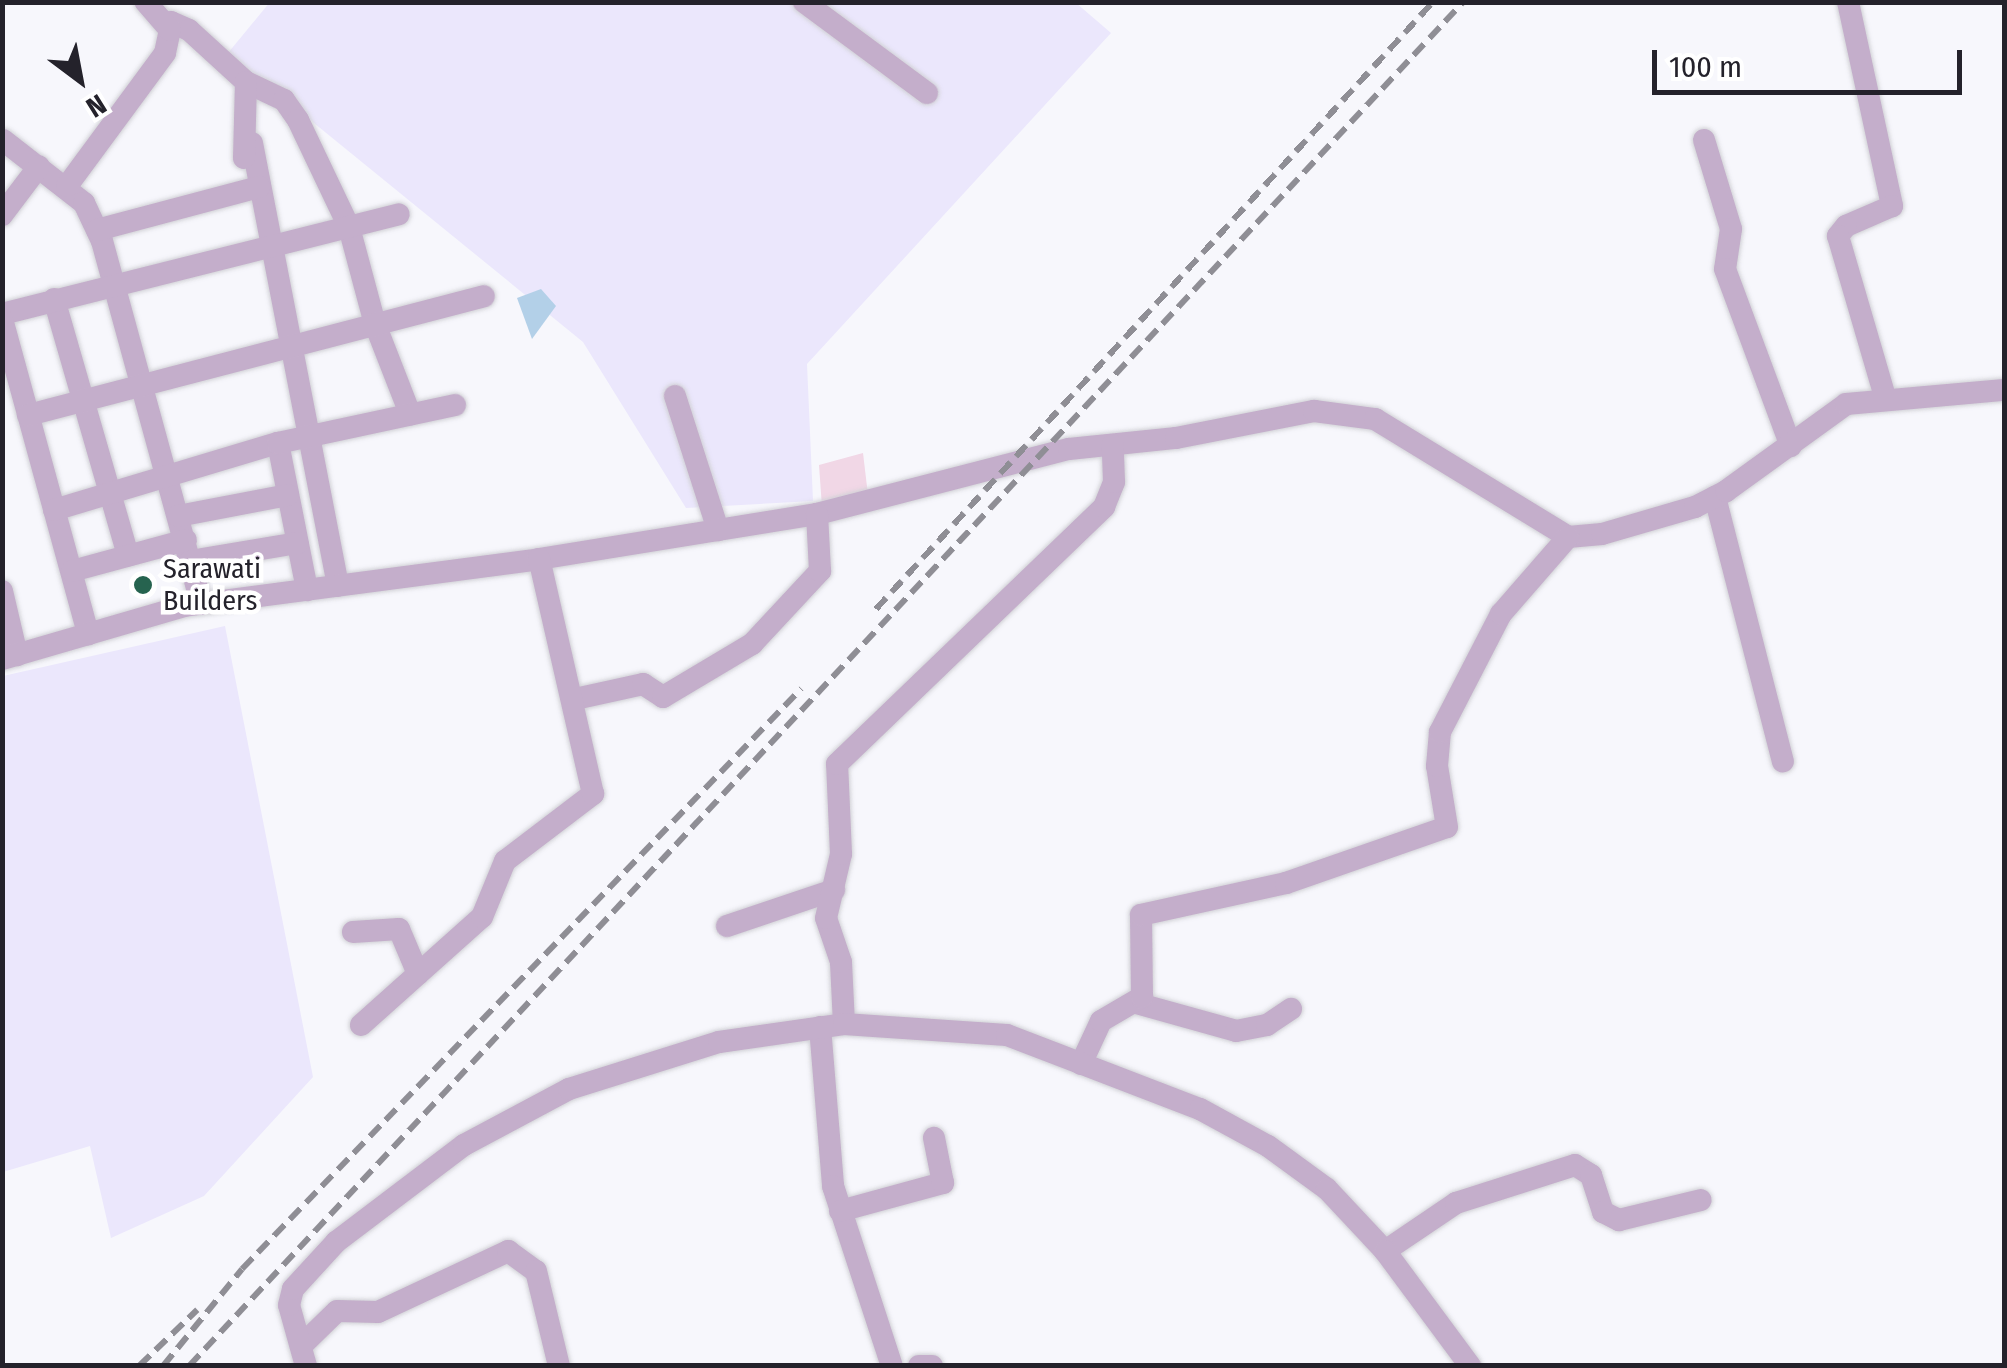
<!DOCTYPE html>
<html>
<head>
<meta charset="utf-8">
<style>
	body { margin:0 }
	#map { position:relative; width:2007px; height:1368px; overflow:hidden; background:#f7f7fc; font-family:"Fira Sans Condensed",sans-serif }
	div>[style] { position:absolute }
	.built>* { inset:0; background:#ebe7fc }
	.green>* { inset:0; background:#f1d7e6 }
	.water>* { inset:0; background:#b3d0e8 }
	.roads { filter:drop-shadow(0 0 2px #d1d1d6) drop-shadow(0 0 2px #d1d1d6) }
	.street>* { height:22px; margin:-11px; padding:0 11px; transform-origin:11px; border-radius:11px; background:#c4aecb }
	.rail>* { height:6px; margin-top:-3px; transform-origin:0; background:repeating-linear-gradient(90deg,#8f8e95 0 15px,transparent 0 23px) }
	.dots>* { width:28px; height:28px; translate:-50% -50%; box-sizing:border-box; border:5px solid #fff; border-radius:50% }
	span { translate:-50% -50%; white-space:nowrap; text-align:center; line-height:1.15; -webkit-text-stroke:9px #fff; paint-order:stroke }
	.poi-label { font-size:28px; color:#24222b }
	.left { translate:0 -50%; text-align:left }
	.frame { position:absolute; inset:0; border:5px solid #24222b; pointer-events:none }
	.north { position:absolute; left:30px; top:30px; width:100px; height:100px; -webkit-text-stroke:8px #fff; paint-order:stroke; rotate:148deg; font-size:28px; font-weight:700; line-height:40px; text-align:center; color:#24222b }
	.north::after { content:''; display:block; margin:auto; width:35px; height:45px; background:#24222b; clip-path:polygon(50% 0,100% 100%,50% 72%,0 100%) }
	.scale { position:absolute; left:1652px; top:50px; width:310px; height:45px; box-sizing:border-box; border:5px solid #24222b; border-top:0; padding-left:12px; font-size:30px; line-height:35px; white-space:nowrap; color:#24222b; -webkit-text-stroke:8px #fff; paint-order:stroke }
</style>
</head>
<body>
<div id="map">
	<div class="built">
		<i style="clip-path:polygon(270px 2px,1075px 2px,1111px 33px,807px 364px,813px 501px,686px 508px,583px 342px,228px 53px)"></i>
		<i style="clip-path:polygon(225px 626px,313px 1077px,204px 1196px,111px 1238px,90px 1146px,3px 1172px,3px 676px)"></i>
	</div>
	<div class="green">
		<i style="clip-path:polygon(863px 453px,868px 495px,822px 507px,819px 465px)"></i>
	</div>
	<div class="water">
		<i style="clip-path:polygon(541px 289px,556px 306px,532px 339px,517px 298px)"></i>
	</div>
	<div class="roads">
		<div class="street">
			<i style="left:804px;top:2px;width:153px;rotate:36.5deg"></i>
			<i style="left:1848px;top:2px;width:209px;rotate:77.8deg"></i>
			<i style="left:1892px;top:206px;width:50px;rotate:156.5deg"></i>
			<i style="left:1846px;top:226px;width:13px;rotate:129deg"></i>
			<i style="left:1838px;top:236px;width:168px;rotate:73.7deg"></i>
			<i style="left:170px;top:30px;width:8px;rotate:-83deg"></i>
			<i style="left:171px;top:22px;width:20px;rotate:24deg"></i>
			<i style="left:189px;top:30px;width:77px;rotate:42.4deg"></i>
			<i style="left:246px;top:82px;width:42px;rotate:25.3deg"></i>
			<i style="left:284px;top:100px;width:24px;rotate:55deg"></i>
			<i style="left:298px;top:120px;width:119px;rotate:64.5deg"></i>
			<i style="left:349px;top:227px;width:100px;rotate:75deg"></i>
			<i style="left:375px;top:324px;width:97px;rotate:68.7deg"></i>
			<i style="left:3px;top:140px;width:103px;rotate:37.9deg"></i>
			<i style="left:84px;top:203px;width:42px;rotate:64.7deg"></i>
			<i style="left:102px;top:241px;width:376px;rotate:74.7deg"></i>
			<i style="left:1704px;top:140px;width:93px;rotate:73.1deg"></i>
			<i style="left:1731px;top:229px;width:40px;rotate:98.5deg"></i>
			<i style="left:1725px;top:269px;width:189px;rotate:69.6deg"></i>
			<i style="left:252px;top:143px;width:451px;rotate:79deg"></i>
			<i style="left:244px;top:158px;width:76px;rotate:-88.5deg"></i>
			<i style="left:67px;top:186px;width:165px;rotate:-53.6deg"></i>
			<i style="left:165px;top:53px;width:24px;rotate:-78deg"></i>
			<i style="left:170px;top:30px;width:37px;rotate:-131deg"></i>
			<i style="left:2px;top:215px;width:61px;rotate:-52.9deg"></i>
			<i style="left:97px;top:230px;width:168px;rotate:-14.9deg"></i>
			<i style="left:54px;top:299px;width:267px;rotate:73.9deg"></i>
			<i style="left:2px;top:314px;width:409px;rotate:-14.1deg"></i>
			<i style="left:2px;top:319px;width:327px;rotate:74.7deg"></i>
			<i style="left:675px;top:396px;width:141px;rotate:72.2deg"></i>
			<i style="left:28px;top:415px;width:471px;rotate:-14.6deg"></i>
			<i style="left:278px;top:443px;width:150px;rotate:78.8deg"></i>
			<i style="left:1715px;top:497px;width:273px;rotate:75.6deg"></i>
			<i style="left:54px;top:510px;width:234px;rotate:-16.7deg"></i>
			<i style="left:278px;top:443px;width:181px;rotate:-12.1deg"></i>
			<i style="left:178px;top:516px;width:112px;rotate:-10.8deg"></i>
			<i style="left:190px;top:561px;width:109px;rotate:-9.5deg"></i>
			<i style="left:72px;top:571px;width:118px;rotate:-15.2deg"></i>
			<i style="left:2px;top:591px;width:66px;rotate:76.8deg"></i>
			<i style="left:2px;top:659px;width:190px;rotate:-16.2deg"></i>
			<i style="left:184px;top:606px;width:358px;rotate:-7.5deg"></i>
			<i style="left:539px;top:559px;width:282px;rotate:-9.2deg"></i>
			<i style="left:817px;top:514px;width:260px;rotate:-14.5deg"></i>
			<i style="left:1069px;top:449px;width:108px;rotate:-5.9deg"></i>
			<i style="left:1176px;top:438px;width:141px;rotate:-11.1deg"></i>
			<i style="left:1314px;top:411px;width:62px;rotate:7.5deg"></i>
			<i style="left:1375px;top:419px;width:226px;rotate:31.4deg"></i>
			<i style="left:1568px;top:537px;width:34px;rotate:-5deg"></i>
			<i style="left:1602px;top:534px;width:97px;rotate:-16.2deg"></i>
			<i style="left:1695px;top:507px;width:35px;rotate:-27deg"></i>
			<i style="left:1726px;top:491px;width:148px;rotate:-35.9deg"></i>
			<i style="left:1846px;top:404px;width:159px;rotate:-5.1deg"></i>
			<i style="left:575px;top:699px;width:70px;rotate:-12.4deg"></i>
			<i style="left:643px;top:684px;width:24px;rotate:33deg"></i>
			<i style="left:663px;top:697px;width:104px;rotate:-30.8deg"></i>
			<i style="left:752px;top:644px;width:100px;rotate:-47deg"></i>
			<i style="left:820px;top:571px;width:57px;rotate:-93deg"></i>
			<i style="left:727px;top:926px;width:113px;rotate:-18.6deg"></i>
			<i style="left:353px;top:932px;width:46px;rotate:-3.7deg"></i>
			<i style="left:399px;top:929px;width:49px;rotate:67.1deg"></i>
			<i style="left:1136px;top:1003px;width:104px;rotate:15.6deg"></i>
			<i style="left:1236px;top:1031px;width:32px;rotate:-11deg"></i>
			<i style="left:1267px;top:1025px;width:29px;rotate:-34deg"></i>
			<i style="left:844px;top:1024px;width:62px;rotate:-92.8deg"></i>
			<i style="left:841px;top:962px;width:46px;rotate:-108.8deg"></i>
			<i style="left:826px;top:918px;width:66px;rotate:-76.8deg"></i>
			<i style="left:841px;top:854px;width:90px;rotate:-92.5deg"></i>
			<i style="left:837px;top:764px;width:371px;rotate:-43.9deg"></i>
			<i style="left:1104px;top:507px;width:27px;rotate:-68deg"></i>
			<i style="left:1114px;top:482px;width:37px;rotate:-92deg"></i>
			<i style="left:361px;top:1025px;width:162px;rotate:-41.8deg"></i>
			<i style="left:482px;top:917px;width:61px;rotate:-67.7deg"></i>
			<i style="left:505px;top:861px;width:111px;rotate:-37.3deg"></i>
			<i style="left:593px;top:794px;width:241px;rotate:-102.9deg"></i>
			<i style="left:820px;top:1027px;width:160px;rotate:85.3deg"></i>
			<i style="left:833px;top:1186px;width:189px;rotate:71.9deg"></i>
			<i style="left:1081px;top:1064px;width:47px;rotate:-65.1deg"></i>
			<i style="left:1101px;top:1021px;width:48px;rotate:-30.3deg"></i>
			<i style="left:1142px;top:997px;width:82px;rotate:-90.7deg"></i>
			<i style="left:1141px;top:915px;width:148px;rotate:-12.4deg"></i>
			<i style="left:1286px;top:883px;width:170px;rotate:-19.2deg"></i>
			<i style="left:1447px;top:827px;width:62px;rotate:-99.3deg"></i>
			<i style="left:1437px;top:766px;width:34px;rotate:-85deg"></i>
			<i style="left:1440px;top:732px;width:133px;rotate:-62.7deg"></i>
			<i style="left:1501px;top:614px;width:102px;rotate:-49deg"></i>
			<i style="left:840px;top:1211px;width:107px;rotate:-15.2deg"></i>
			<i style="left:943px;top:1183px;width:46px;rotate:-101.3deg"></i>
			<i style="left:1385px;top:1251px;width:86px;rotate:-34.1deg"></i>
			<i style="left:1456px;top:1203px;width:125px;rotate:-17.7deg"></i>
			<i style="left:1575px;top:1165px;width:19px;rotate:32deg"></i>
			<i style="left:1591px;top:1175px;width:39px;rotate:72deg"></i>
			<i style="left:1603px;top:1212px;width:18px;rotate:27deg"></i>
			<i style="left:1619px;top:1220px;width:84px;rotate:-13.7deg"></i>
			<i style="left:301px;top:1346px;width:50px;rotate:-44.2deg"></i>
			<i style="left:337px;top:1311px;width:41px;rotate:1.4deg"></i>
			<i style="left:378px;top:1312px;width:144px;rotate:-25.1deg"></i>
			<i style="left:508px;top:1251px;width:34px;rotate:36deg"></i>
			<i style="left:536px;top:1271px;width:98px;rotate:76.4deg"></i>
			<i style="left:306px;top:1366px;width:63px;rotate:-105.6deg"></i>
			<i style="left:289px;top:1305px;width:16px;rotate:-76deg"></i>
			<i style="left:293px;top:1289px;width:64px;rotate:-47.5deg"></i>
			<i style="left:336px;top:1242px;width:161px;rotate:-37.2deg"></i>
			<i style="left:464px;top:1145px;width:119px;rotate:-28.1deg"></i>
			<i style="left:569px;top:1089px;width:157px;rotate:-17.4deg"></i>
			<i style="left:719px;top:1042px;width:126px;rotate:-8.2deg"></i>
			<i style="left:844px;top:1024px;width:163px;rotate:3.9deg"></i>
			<i style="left:1007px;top:1035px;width:207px;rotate:21deg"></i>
			<i style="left:1200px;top:1109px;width:77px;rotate:28.6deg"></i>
			<i style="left:1268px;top:1146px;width:73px;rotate:36.1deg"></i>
			<i style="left:1327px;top:1189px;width:85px;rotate:46.9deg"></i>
			<i style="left:1385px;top:1251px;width:143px;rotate:53.5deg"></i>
			<i style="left:919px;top:1366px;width:13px"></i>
		</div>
	</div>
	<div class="rail">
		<i style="left:876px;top:609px;width:824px;rotate:-47.46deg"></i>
		<i style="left:139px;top:1366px;width:81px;rotate:-44deg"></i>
		<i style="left:163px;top:1366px;width:125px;rotate:-50.8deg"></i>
		<i style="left:242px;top:1269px;width:806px;rotate:-46.06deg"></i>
		<i style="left:189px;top:1366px;width:1866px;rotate:-46.95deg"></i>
	</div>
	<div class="dots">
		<i style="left:143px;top:585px;background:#26634f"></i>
	</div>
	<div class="poi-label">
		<span class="left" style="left:163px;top:585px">Sarawati<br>Builders</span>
	</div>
	<div class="frame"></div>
	<div class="north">N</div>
	<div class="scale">100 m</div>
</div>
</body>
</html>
